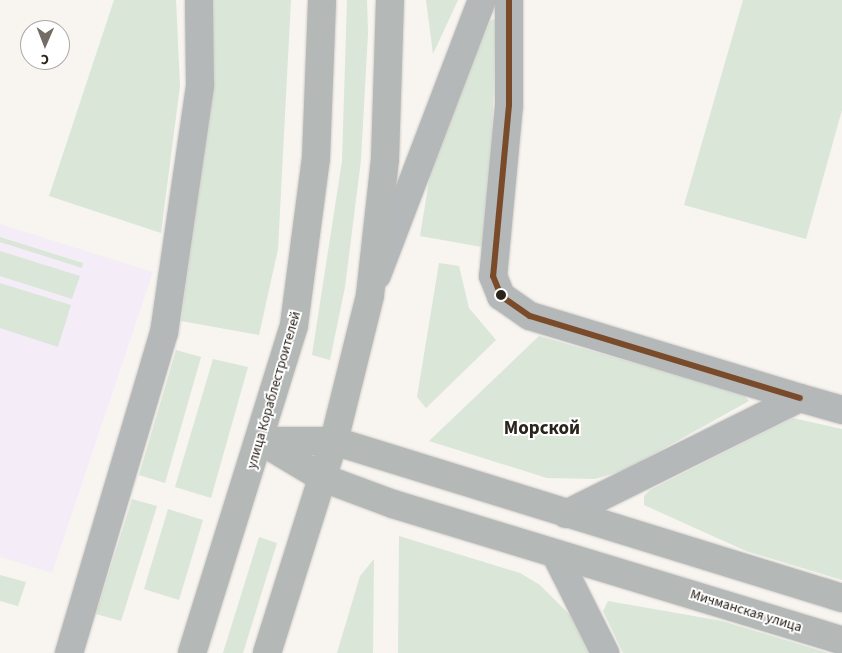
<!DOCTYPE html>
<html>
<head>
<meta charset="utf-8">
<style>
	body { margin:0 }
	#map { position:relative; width:842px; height:653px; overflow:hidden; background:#f8f4f0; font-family:"Source Sans 3",sans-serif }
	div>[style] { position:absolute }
	.commercial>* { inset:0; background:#f4edf7 }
	.green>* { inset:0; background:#d9e6d8 }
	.roads { filter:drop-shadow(0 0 1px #d2cfcb) drop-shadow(0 0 1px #d2cfcb) }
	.street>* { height:28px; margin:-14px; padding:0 14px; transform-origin:14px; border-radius:14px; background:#b5b8b9 }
	.secondary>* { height:28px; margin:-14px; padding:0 14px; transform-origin:14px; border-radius:14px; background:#b4b8b7 }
	.bus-1>* { height:6px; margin:-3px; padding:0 3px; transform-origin:3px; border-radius:3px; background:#7a4b2a }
	.dots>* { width:14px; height:14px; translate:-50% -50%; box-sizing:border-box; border:2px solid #fff; border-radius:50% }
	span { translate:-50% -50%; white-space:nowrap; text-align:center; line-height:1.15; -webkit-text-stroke:4px #fff; paint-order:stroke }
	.street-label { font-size:14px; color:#2b241c }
	.district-label { font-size:19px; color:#2b241c; font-weight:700 }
	.north { position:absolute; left:20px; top:20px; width:50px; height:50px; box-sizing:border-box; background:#fff; border:1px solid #aaa7a4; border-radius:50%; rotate:181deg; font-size:14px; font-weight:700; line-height:20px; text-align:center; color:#2b241c }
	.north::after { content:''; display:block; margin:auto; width:18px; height:22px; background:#736d66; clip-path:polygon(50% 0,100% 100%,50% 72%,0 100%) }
</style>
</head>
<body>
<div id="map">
	<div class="commercial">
		<i style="clip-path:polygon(0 224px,153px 272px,52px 573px,0 557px)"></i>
	</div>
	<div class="green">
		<i style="clip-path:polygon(114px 0,176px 0,180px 86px,161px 233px,49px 196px)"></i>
		<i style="clip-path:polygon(211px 0,291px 0,278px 249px,259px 335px,181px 321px,203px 156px)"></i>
		<i style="clip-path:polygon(347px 0,367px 0,368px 33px,361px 160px,345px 287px,330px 360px,312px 355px,342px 161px)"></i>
		<i style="clip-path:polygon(426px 0,458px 0,433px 54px)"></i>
		<i style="clip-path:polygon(743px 0,842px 0,842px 110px,806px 239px,684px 205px)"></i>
		<i style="clip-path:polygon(496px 18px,490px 200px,482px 247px,420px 236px,433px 156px,490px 21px)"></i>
		<i style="clip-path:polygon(0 237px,83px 263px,82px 268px,0 242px)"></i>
		<i style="clip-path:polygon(0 251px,80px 276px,72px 299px,0 276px)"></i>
		<i style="clip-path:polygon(439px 263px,459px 266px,469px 308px,496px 340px,426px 408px,417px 397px)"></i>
		<i style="clip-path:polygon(0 283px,71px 305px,58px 347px,0 328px)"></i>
		<i style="clip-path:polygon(539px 336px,743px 394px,749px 401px,625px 470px,595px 479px,547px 478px,429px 441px)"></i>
		<i style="clip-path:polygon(176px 350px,201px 357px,165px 483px,139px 475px)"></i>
		<i style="clip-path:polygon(213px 359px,248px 367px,211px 498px,175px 487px)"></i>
		<i style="clip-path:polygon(793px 418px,842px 429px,842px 580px,746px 551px,644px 505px,644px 496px,650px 490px)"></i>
		<i style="clip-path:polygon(132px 499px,157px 506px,121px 621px,96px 614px)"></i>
		<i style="clip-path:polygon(168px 509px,203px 520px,179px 600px,144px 589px)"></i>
		<i style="clip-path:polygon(399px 536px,520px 573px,540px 585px,573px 618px,590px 653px,398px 653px)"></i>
		<i style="clip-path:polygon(259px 537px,277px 543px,243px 653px,223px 653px)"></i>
		<i style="clip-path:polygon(374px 559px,373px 653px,337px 653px,360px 576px)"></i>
		<i style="clip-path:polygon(0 575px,26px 582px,18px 606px,0 601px)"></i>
		<i style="clip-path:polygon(608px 601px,722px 621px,828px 653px,623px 653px,603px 611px)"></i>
	</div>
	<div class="roads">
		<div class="street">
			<i style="left:509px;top:0;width:105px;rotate:90deg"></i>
			<i style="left:509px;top:105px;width:172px;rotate:95.3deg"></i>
			<i style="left:493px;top:276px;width:22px;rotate:68deg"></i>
			<i style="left:501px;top:296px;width:35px;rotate:35deg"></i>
			<i style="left:530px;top:316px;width:282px;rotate:16.9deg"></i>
			<i style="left:377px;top:275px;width:294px;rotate:-69.1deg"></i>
			<i style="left:566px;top:514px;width:261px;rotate:-26.4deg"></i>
			<i style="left:800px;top:398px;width:44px;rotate:15.9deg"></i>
			<i style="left:556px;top:555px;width:110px;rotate:63.4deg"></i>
			<i style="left:69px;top:653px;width:334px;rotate:-73.5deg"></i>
			<i style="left:164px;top:333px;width:251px;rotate:-81.7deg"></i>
			<i style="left:200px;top:85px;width:85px;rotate:-90.7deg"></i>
		</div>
		<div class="secondary">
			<i style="left:261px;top:441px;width:72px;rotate:30.8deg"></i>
			<i style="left:323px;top:478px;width:75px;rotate:20.4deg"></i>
			<i style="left:393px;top:504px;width:469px;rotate:16.9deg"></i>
			<i style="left:261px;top:441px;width:73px"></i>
			<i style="left:334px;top:441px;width:532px;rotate:17.17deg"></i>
			<i style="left:192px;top:653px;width:343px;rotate:-72.7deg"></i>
			<i style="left:294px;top:325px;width:168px;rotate:-82.5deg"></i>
			<i style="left:316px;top:158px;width:158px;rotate:-87.8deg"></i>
			<i style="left:267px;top:653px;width:222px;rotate:-72.5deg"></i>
			<i style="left:334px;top:441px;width:150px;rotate:-76.1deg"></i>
			<i style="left:370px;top:295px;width:137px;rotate:-83.7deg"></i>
			<i style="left:385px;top:159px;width:159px;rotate:-88.2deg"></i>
		</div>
	</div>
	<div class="bus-1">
		<i style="left:509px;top:0;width:105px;rotate:90deg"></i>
		<i style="left:509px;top:105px;width:172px;rotate:95.3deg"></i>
		<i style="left:493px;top:276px;width:22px;rotate:68deg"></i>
		<i style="left:501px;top:296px;width:35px;rotate:35deg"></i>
		<i style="left:530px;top:316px;width:282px;rotate:16.9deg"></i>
	</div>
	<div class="dots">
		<i style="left:501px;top:295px;background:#2b241c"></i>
	</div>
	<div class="street-label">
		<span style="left:274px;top:390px;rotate:-74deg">улица Кораблестроителей</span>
		<span style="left:746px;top:611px;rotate:17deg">Мичманская улица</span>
	</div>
	<div class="district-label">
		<span style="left:542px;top:429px">Морской</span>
	</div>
	<div class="north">С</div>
</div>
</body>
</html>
